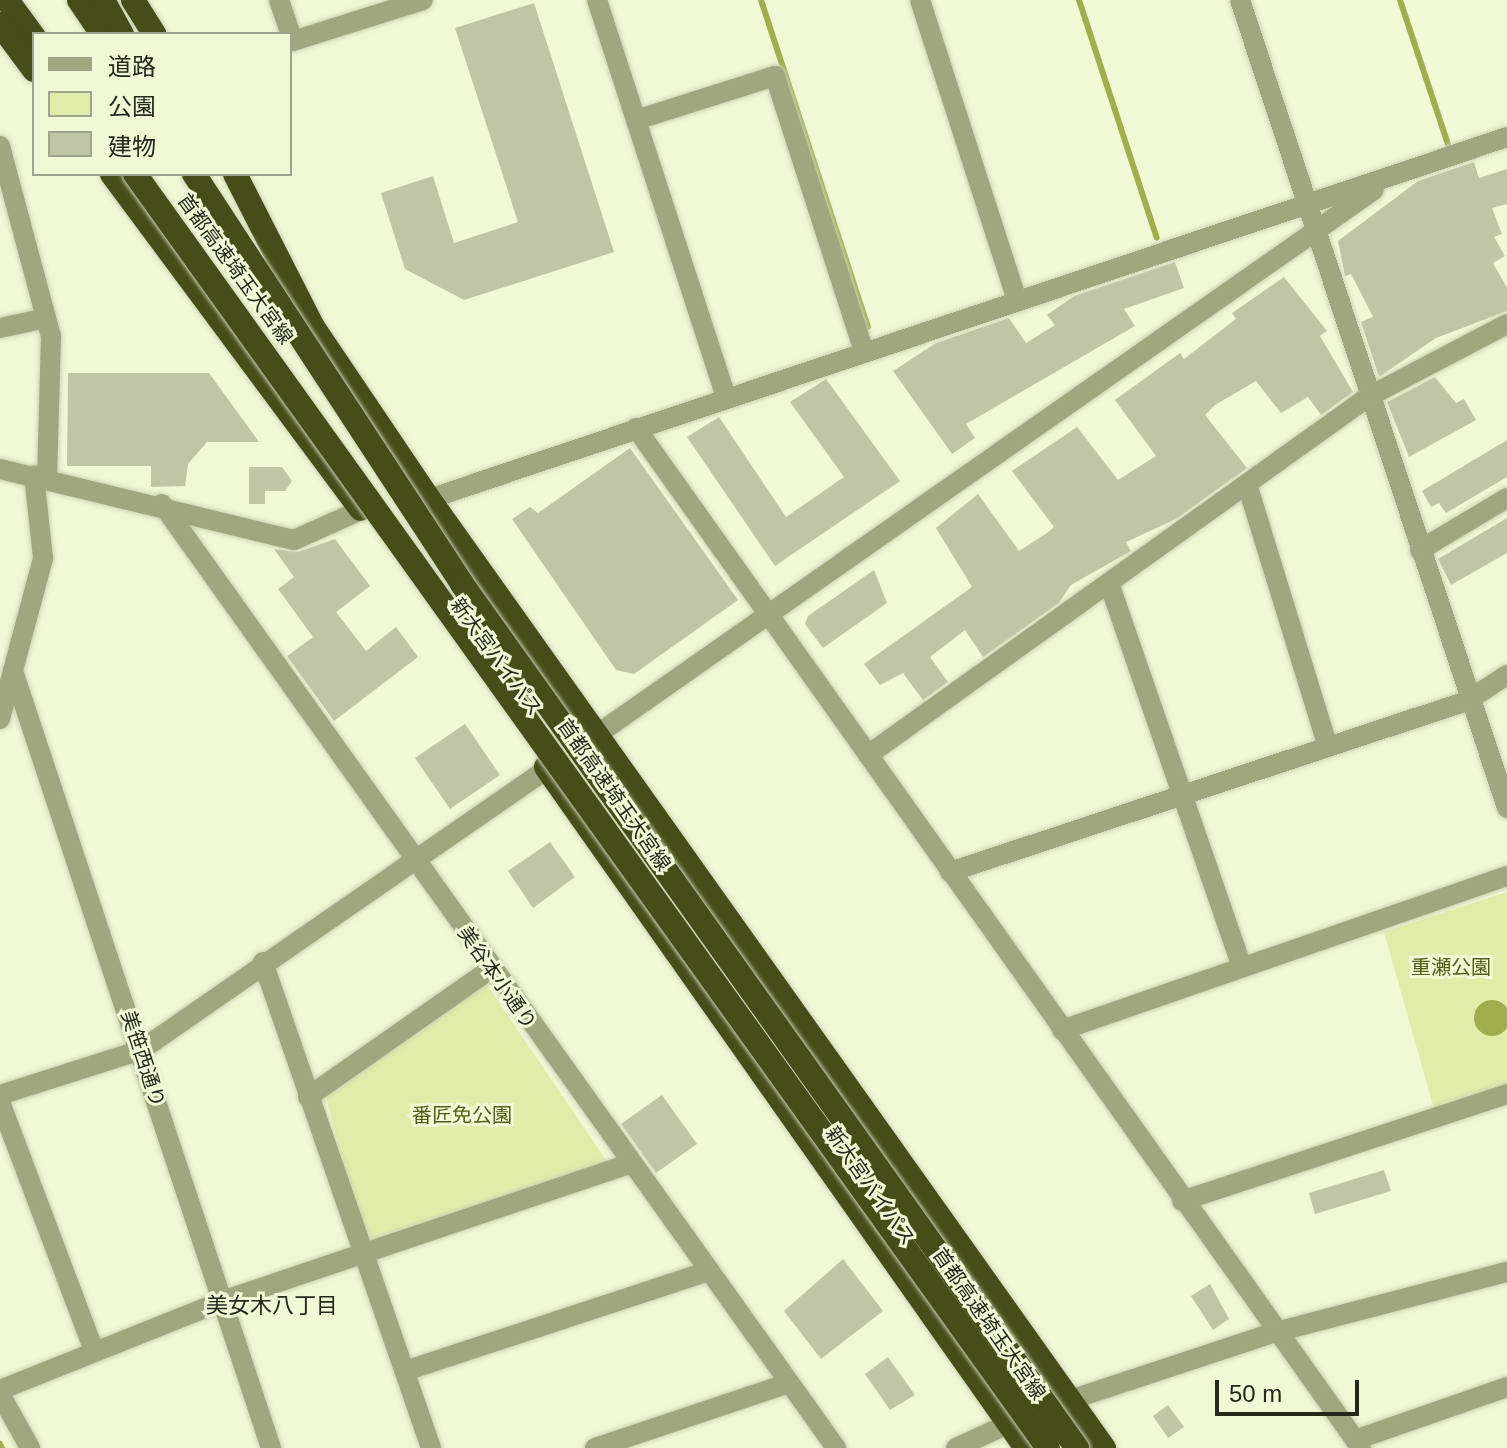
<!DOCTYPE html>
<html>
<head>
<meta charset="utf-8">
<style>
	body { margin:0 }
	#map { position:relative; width:1507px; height:1448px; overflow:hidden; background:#f1f8d6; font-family:Arial,"Noto Sans JP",sans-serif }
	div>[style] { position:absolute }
	.green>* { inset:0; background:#e1eca9 }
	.water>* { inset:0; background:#a0ae4b }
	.round { border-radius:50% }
	.stream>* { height:6px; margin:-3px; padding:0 3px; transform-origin:3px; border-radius:3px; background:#a0ae4b }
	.building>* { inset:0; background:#bfc5a5 }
	.roads { filter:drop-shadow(0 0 2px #ccd3b4) drop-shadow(0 0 2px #ccd3b4) }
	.minor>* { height:20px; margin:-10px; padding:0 10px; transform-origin:10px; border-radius:10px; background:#a0a77f }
	.highway>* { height:24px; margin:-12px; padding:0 12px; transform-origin:12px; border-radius:12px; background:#464d18 }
	.bridges { filter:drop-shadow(0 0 2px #ccd3b4) drop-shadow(0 0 2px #ccd3b4) }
	.highway-bridge>* { height:24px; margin:-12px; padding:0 12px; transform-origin:12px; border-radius:12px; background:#464d18 }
	span { translate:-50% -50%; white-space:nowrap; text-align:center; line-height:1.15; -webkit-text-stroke:6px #f1f8d6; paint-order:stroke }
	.street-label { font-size:20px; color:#25281b }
	.park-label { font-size:20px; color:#555e17 }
	.neighbourhood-label { font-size:22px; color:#25281b }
	.legend { position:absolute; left:32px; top:32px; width:260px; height:144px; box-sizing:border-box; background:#f1f8d6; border:2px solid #9fa58b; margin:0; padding:10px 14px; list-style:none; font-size:24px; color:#25281b }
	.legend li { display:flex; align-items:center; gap:16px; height:40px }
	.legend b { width:40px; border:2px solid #9fa58b }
	.scale { position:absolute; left:1215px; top:1380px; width:144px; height:36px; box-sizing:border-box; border:4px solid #25281b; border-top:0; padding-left:10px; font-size:24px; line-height:28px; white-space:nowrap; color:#25281b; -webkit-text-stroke:6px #f1f8d6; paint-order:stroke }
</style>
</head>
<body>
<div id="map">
	<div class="green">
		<i style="clip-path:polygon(1507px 892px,1507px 1084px,1434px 1109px,1384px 932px)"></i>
		<i style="clip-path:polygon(485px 982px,608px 1163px,364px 1245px,326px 1096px)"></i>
	</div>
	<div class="water">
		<i class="round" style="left:1474px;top:1000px;width:36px;height:36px"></i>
	</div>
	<div class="stream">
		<i style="left:761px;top:0;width:344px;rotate:71.9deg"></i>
		<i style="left:1079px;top:0;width:250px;rotate:71.9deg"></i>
		<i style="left:1400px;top:0;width:152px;rotate:71.6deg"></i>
		<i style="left:0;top:1444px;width:4px;rotate:63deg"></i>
	</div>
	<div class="building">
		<i style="clip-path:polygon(534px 3px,614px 252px,464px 300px,405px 269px,381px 193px,433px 176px,454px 243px,518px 222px,455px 28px)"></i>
		<i style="clip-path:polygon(1474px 162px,1479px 178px,1507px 169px,1507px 204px,1492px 208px,1502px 234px,1494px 237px,1505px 256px,1493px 263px,1507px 288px,1507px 311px,1436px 338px,1379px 377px,1361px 322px,1373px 317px,1351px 274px,1345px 276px,1338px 241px,1418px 181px)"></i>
		<i style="clip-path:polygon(1175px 262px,1184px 288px,1124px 309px,1135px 326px,966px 424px,975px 438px,952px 454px,893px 371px,936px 343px,1009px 318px,1026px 343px,1055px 325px,1047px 315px,1074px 296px)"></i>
		<i style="clip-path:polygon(1284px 277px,1327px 331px,1320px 336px,1353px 392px,1321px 415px,1308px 397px,1281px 413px,1256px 381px,1215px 405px,1205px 415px,1247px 468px,1176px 519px,1126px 542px,1131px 551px,1071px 585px,1059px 603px,983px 657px,965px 630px,930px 657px,948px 682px,923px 700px,903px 673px,880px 685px,864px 664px,972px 587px,936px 528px,978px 494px,1019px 551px,1047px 533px,1054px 527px,1012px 471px,1077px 427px,1118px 480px,1156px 456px,1115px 400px,1180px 353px,1184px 359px,1236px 319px,1232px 313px)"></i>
		<i style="clip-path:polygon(68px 373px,209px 373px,259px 442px,207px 442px,188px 464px,185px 486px,151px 487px,151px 466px,67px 466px)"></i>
		<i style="clip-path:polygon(1435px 377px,1456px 403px,1464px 399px,1476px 420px,1409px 457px,1387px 402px)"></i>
		<i style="clip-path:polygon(826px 379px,900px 481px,775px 566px,687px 437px,719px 417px,786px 517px,844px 477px,790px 402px)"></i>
		<i style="clip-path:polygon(1507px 440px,1507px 477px,1446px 513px,1439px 503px,1431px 507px,1422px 491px)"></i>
		<i style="clip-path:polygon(630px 448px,738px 600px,634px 674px,616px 670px,512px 519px,530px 507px,538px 513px)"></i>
		<i style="clip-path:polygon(249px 467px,282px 467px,292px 481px,285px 491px,265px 491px,265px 504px,249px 504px)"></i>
		<i style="clip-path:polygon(1507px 518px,1507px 553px,1451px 585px,1438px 559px)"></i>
		<i style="clip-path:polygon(335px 539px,370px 586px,336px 612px,366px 651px,396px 627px,418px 657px,334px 721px,287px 656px,313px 637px,278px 589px,294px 577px,274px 549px,298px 552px)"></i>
		<i style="clip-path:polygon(874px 570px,887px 603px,823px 648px,805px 624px,808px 616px)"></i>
		<i style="clip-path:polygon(465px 724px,500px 775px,450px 809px,415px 758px)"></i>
		<i style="clip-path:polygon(550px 842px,575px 877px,533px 908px,508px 871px)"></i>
		<i style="clip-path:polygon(662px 1095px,697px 1144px,656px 1173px,621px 1124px)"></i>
		<i style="clip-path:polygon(1384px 1170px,1391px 1191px,1315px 1214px,1309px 1193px)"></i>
		<i style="clip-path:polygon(843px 1259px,883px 1311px,821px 1359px,784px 1311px)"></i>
		<i style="clip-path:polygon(1210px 1284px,1229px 1319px,1213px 1330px,1191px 1296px)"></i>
		<i style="clip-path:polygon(888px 1357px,915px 1395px,890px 1410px,865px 1374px)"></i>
		<i style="clip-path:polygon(1168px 1405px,1184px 1427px,1168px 1438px,1153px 1416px)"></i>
	</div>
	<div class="roads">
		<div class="minor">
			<i style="left:279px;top:0;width:43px;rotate:71.1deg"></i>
			<i style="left:293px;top:41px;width:136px;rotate:-17.5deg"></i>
			<i style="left:597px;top:0;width:418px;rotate:72deg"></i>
			<i style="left:920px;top:0;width:315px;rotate:72.1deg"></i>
			<i style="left:1240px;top:0;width:851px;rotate:71.71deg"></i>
			<i style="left:636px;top:120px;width:146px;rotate:-17.6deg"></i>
			<i style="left:775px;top:76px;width:289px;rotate:72.1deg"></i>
			<i style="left:0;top:146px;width:197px;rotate:75deg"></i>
			<i style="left:51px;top:336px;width:142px;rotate:91.6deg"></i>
			<i style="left:0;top:328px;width:47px;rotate:-12.3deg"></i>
			<i style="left:636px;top:428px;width:1251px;rotate:54.6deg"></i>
			<i style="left:0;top:469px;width:302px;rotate:13.6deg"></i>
			<i style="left:294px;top:540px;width:73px;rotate:-24.1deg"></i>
			<i style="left:1247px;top:484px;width:275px;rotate:72.9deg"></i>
			<i style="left:429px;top:499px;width:1137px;rotate:-18.56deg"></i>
			<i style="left:162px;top:504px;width:1160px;rotate:54.47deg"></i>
			<i style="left:1420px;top:550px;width:101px;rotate:-30.9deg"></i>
			<i style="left:1109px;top:583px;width:406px;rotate:70.9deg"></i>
			<i style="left:13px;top:671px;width:819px;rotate:71.63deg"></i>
			<i style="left:0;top:719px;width:167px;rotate:-75deg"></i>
			<i style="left:43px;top:558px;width:83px;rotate:-96.2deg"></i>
			<i style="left:595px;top:736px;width:951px;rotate:-35.03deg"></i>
			<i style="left:868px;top:755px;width:615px;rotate:-35.6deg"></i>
			<i style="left:1368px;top:397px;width:157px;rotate:-27.7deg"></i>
			<i style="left:950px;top:872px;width:545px;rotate:-18.3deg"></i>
			<i style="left:1467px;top:701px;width:48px;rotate:-33deg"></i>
			<i style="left:263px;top:962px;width:514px;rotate:70.93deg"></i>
			<i style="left:1062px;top:1030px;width:471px;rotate:-19.1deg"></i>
			<i style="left:0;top:1095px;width:148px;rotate:-17.7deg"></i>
			<i style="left:141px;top:1050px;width:494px;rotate:-34.7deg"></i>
			<i style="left:308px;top:1097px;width:223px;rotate:-35deg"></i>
			<i style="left:0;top:1102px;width:266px;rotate:69.3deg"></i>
			<i style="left:1182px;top:1201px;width:342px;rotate:-18.2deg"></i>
			<i style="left:405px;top:1371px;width:320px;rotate:-18.2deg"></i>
			<i style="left:0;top:1390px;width:239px;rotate:-21.8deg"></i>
			<i style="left:222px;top:1301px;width:428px;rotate:-18.6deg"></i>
			<i style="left:0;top:1394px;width:62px;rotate:60.9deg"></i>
			<i style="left:1058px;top:1404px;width:230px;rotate:-18.3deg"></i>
			<i style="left:1276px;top:1332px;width:239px;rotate:-14.6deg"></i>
			<i style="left:1355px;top:1440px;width:161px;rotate:-19.2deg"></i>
			<i style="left:595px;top:1448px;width:205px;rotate:-18.5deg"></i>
			<i style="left:956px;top:1448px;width:72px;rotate:-24.8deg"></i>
		</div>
		<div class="highway">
			<i style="left:7px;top:0;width:46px;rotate:53.9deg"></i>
			<i style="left:79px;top:0;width:41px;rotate:55.9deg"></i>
			<i style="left:103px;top:0;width:39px;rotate:61deg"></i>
			<i style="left:133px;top:0;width:40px;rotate:58deg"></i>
			<i style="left:0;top:24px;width:57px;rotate:53.5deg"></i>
			<i style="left:112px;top:174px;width:417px;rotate:53.4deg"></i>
			<i style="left:235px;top:174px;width:172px;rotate:63deg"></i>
			<i style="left:313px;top:327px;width:207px;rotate:56deg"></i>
			<i style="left:429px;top:499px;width:1165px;rotate:54.58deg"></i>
			<i style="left:546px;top:767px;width:833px;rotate:54.82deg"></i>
		</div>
	</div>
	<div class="bridges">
		<div class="highway-bridge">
			<i style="left:135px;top:174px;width:1567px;rotate:54.37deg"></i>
			<i style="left:194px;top:174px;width:490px;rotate:56.8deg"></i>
			<i style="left:462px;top:584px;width:1061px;rotate:54.56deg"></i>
		</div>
	</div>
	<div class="street-label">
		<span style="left:235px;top:269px;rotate:54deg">首都高速埼玉大宮線</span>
		<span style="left:496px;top:657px;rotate:54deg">新大宮バイパス</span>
		<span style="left:614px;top:795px;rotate:55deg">首都高速埼玉大宮線</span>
		<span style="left:497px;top:978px;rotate:55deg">美谷本小通り</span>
		<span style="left:143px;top:1059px;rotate:72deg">美笹西通り</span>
		<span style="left:870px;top:1186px;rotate:55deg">新大宮バイパス</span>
		<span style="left:989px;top:1324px;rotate:55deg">首都高速埼玉大宮線</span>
	</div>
	<div class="park-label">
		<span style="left:1451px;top:967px">重瀬公園</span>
		<span style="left:462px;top:1115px">番匠免公園</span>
	</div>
	<div class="neighbourhood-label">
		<span style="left:272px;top:1306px">美女木八丁目</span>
	</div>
	<ul class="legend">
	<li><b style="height:10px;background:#a0a77f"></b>道路</li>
	<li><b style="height:22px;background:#e1eca9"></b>公園</li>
	<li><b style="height:22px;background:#bfc5a5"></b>建物</li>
	</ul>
	<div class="scale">50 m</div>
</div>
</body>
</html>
